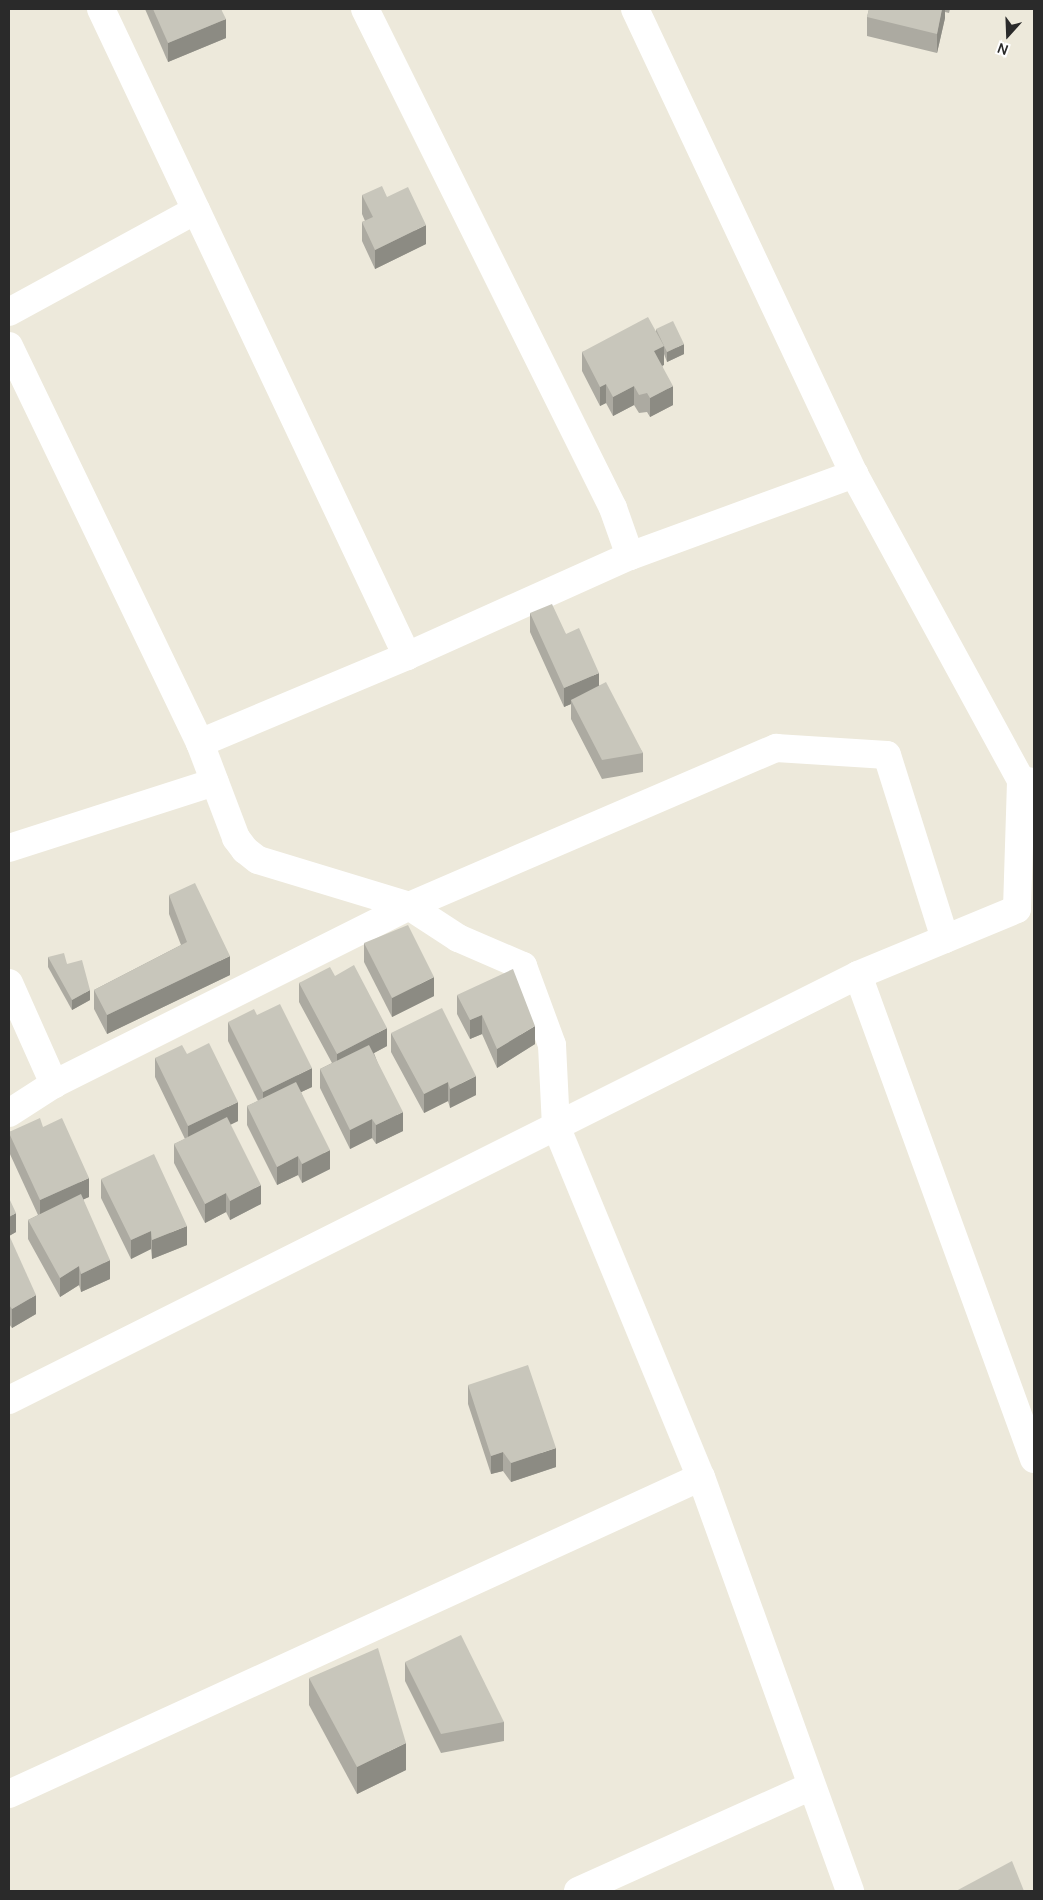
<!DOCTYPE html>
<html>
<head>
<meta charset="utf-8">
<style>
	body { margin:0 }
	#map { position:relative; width:1043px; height:1900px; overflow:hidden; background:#ede9db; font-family:Manrope,sans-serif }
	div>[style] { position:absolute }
	.street>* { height:28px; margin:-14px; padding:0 14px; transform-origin:14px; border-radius:14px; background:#fff }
	.wall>* { inset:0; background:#acaaa1 }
	.shaded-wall>* { inset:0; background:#8c8b83 }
	.building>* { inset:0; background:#c8c6bb }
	span { translate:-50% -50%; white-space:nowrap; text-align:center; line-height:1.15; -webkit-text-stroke:4px #fff; paint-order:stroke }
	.frame { position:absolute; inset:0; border:10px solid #2a2a2a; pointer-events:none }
	.north { position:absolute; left:983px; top:10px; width:50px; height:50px; -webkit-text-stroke:4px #fff; paint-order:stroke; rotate:200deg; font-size:14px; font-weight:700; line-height:20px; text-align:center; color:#2a2a2a }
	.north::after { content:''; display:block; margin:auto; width:18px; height:22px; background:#2a2a2a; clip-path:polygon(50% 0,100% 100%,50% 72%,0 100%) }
</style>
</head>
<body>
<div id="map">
	<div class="street">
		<i style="left:101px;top:9px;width:716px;rotate:64.69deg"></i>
		<i style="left:365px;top:9px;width:557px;rotate:63.57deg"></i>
		<i style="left:613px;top:508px;width:51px;rotate:70.5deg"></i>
		<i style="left:635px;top:9px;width:514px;rotate:64.78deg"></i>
		<i style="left:854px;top:474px;width:349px;rotate:61.4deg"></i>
		<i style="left:9px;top:312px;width:213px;rotate:-28.6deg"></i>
		<i style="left:9px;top:346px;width:441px;rotate:64.3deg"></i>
		<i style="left:200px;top:743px;width:102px;rotate:69.2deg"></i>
		<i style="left:236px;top:838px;width:15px;rotate:53deg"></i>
		<i style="left:245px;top:850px;width:16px;rotate:38deg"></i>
		<i style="left:258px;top:860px;width:158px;rotate:16.9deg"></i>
		<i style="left:409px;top:906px;width:59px;rotate:33.1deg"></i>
		<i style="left:458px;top:938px;width:71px;rotate:23.3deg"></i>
		<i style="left:523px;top:966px;width:84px;rotate:69.8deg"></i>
		<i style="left:552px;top:1045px;width:81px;rotate:87.2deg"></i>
		<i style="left:556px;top:1126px;width:380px;rotate:67.6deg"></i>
		<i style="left:701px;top:1477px;width:440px;rotate:70.2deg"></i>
		<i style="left:200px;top:743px;width:225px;rotate:-22.8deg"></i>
		<i style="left:407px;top:656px;width:244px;rotate:-24.2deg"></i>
		<i style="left:630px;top:556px;width:239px;rotate:-20.1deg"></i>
		<i style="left:9px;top:848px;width:216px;rotate:-17.8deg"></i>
		<i style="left:858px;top:975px;width:515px;rotate:70.02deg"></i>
		<i style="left:9px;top:983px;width:111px;rotate:66deg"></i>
		<i style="left:9px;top:1113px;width:54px;rotate:-32.8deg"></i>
		<i style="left:54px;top:1084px;width:397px;rotate:-26.6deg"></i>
		<i style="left:409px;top:906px;width:400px;rotate:-23.3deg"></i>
		<i style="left:776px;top:748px;width:111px;rotate:3.6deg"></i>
		<i style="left:887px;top:755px;width:193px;rotate:72.5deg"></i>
		<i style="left:9px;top:1400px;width:949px;rotate:-26.59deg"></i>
		<i style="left:858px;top:975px;width:172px;rotate:-22.5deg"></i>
		<i style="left:1017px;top:909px;width:129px;rotate:-88.2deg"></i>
		<i style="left:1021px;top:780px;width:13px;rotate:9deg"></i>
		<i style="left:9px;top:1794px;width:761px;rotate:-24.61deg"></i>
		<i style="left:578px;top:1891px;width:256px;rotate:-24.2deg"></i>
	</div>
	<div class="wall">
		<i style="clip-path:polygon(145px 9px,221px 9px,226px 38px,168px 62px)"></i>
		<i style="clip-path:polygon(869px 9px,950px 9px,949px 13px,945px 12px,945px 18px,937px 53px,867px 36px,867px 17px)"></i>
		<i style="clip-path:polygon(362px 195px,387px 197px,426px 244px,375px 269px,362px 241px,362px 222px,365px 221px,362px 214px)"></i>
		<i style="clip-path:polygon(656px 329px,684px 354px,667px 362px,664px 354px,664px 365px,662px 365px,673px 405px,650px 417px,647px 412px,639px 413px,634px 405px,613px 416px,606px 403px,600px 406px,582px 371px,582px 352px,656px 331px)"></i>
		<i style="clip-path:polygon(530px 613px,566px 634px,643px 753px,643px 772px,602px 779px,571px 719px,571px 704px,564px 707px,530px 632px)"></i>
		<i style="clip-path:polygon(169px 895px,230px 975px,107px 1034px,94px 1009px,94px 990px,181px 945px,169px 914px)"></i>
		<i style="clip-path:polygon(364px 943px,434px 996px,392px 1017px,364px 962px)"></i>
		<i style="clip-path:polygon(48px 957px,67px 964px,90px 1000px,72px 1010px,48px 967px)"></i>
		<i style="clip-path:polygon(335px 976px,387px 1046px,374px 1053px,403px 1131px,376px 1144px,372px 1138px,350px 1149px,320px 1088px,320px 1069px,332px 1063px,299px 1002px,299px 983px)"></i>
		<i style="clip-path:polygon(457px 995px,535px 1044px,497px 1068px,482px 1034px,470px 1039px,457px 1014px)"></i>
		<i style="clip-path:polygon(228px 1022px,312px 1087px,301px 1092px,330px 1169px,302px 1183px,298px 1175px,277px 1185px,247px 1125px,247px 1106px,258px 1101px,228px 1041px)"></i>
		<i style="clip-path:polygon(391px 1033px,476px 1095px,450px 1108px,448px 1101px,424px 1113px,391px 1052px)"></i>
		<i style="clip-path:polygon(187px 1054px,238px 1121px,230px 1125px,261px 1204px,230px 1220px,226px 1212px,205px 1223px,174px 1163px,174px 1144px,185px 1139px,155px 1077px,155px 1058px)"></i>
		<i style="clip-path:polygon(43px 1127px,89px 1197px,83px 1199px,110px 1279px,81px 1292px,79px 1285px,60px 1297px,28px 1239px,28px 1220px,38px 1215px,9px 1152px,9px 1132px)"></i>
		<i style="clip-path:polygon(101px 1179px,187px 1245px,152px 1259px,151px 1249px,131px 1259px,101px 1198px)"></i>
		<i style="clip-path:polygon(9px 1198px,16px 1232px,9px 1236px,36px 1314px,12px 1328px,9px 1324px)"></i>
		<i style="clip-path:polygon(468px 1385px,556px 1467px,511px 1482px,503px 1471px,491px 1474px,468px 1404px)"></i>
		<i style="clip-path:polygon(405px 1662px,504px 1722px,504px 1741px,441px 1753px,405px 1681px)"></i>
		<i style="clip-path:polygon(309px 1678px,406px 1770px,357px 1794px,309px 1705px)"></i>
	</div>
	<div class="shaded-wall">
		<i style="clip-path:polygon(942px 9px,945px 9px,945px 18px,937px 53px,937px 34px)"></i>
		<i style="clip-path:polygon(226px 19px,226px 38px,168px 62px,168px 43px)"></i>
		<i style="clip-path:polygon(426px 225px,426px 244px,375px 269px,375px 250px)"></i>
		<i style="clip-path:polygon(684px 344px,684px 354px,667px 362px,667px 352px)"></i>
		<i style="clip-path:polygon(664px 346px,664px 365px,654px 370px,654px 351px)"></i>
		<i style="clip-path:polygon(606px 384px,606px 403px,600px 406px,600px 387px)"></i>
		<i style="clip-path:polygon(634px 386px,634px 405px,613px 416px,613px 397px)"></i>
		<i style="clip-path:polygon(673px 386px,673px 405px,650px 417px,650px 398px)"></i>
		<i style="clip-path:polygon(599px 673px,599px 692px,571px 700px,571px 704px,564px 707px,564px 688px)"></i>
		<i style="clip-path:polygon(230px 956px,230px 975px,107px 1034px,107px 1015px)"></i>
		<i style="clip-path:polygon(434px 977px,434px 996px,392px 1017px,392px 998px)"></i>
		<i style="clip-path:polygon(90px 990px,90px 1000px,72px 1010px,72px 1000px)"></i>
		<i style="clip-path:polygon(482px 1015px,482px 1034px,470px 1039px,470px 1020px)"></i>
		<i style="clip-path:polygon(535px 1026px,535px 1044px,497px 1068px,497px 1049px)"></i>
		<i style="clip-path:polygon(387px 1028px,387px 1046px,337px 1073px,337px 1054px)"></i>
		<i style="clip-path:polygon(312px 1068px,312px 1087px,263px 1110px,263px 1092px)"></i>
		<i style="clip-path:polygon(476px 1076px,476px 1095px,450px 1108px,450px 1089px)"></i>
		<i style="clip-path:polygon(448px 1082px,448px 1101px,424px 1113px,424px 1094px)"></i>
		<i style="clip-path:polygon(238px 1102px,238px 1121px,188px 1145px,188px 1126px)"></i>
		<i style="clip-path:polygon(403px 1112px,403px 1131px,376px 1144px,376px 1125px)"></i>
		<i style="clip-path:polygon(372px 1119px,372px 1138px,350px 1149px,350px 1130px)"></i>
		<i style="clip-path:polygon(330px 1150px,330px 1169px,302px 1183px,302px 1164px)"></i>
		<i style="clip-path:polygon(298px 1156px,298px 1175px,277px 1185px,277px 1167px)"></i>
		<i style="clip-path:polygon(89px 1178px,89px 1197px,40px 1219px,40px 1200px)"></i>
		<i style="clip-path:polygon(261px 1185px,261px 1204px,230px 1220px,230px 1201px)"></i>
		<i style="clip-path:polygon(226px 1193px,226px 1212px,205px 1223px,205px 1204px)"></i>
		<i style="clip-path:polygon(16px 1213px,16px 1232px,9px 1236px,9px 1217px)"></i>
		<i style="clip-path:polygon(187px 1226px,187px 1245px,152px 1259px,152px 1240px)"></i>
		<i style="clip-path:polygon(151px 1231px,151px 1249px,131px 1259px,131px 1240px)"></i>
		<i style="clip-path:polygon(110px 1260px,110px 1279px,81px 1292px,81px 1274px)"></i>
		<i style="clip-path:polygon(79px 1266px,79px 1285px,60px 1297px,60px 1278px)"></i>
		<i style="clip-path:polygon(36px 1295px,36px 1314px,12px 1328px,12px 1309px)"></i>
		<i style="clip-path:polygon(556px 1448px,556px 1467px,511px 1482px,511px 1463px)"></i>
		<i style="clip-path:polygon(503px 1452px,503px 1471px,491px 1474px,491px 1456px)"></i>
		<i style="clip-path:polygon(406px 1743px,406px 1770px,357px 1794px,357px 1767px)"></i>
	</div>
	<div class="building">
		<i style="clip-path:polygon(153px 9px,221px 9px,226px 19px,168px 43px)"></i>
		<i style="clip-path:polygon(869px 9px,942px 9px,937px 34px,867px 17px)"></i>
		<i style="clip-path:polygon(382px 186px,387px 197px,408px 187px,426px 225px,375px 250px,362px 222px,373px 217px,362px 195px)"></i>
		<i style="clip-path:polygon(648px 317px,664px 346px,654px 351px,673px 386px,650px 398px,647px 393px,639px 395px,634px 386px,613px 397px,606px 384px,600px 387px,582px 352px)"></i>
		<i style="clip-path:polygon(673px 321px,684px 344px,667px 352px,656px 329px)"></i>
		<i style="clip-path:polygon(552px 604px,566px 634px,579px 628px,599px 673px,564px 688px,530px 613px)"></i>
		<i style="clip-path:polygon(606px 682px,643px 753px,602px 760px,571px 700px)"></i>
		<i style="clip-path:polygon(195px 883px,230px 956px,107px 1015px,94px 990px,187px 942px,169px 895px)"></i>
		<i style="clip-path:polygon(408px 925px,434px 977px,392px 998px,364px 943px)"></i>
		<i style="clip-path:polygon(64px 953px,67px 964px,82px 960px,90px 990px,72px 1000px,48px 957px)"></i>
		<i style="clip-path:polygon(354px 965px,387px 1028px,337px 1054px,299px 983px,330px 967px,335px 976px)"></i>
		<i style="clip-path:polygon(513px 969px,535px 1026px,497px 1049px,482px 1015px,470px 1020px,457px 995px)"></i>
		<i style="clip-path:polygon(280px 1004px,312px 1068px,263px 1092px,228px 1022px,254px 1009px,257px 1015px)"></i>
		<i style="clip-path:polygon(442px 1008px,476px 1076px,450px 1089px,448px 1082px,424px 1094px,391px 1033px)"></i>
		<i style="clip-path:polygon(209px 1043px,238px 1102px,188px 1126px,155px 1058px,182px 1045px,187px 1054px)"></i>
		<i style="clip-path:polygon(369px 1045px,403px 1112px,376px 1125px,372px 1119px,350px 1130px,320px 1069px)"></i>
		<i style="clip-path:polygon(296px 1082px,330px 1150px,302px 1164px,298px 1156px,277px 1167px,247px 1106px)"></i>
		<i style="clip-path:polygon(227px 1117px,261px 1185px,230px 1201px,226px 1193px,205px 1204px,174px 1144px)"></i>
		<i style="clip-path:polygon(40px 1118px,43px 1127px,62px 1118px,89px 1178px,40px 1200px,9px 1133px,9px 1132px)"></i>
		<i style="clip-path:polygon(154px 1154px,187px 1226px,152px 1240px,151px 1231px,131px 1240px,101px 1179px)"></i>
		<i style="clip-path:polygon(81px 1194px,110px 1260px,81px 1274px,79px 1266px,60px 1278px,28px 1220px)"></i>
		<i style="clip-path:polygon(9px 1198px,16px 1213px,9px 1217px)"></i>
		<i style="clip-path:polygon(9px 1235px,36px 1295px,12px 1309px,9px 1305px)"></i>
		<i style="clip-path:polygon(528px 1365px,556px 1448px,511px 1463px,503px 1452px,491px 1456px,468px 1385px)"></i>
		<i style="clip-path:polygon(461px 1635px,504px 1722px,441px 1734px,405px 1662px)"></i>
		<i style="clip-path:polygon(378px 1648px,406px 1743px,357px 1767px,309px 1678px)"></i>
		<i style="clip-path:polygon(1012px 1861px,1024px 1891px,956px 1891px)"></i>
	</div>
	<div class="frame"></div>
	<div class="north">N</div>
</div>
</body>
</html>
